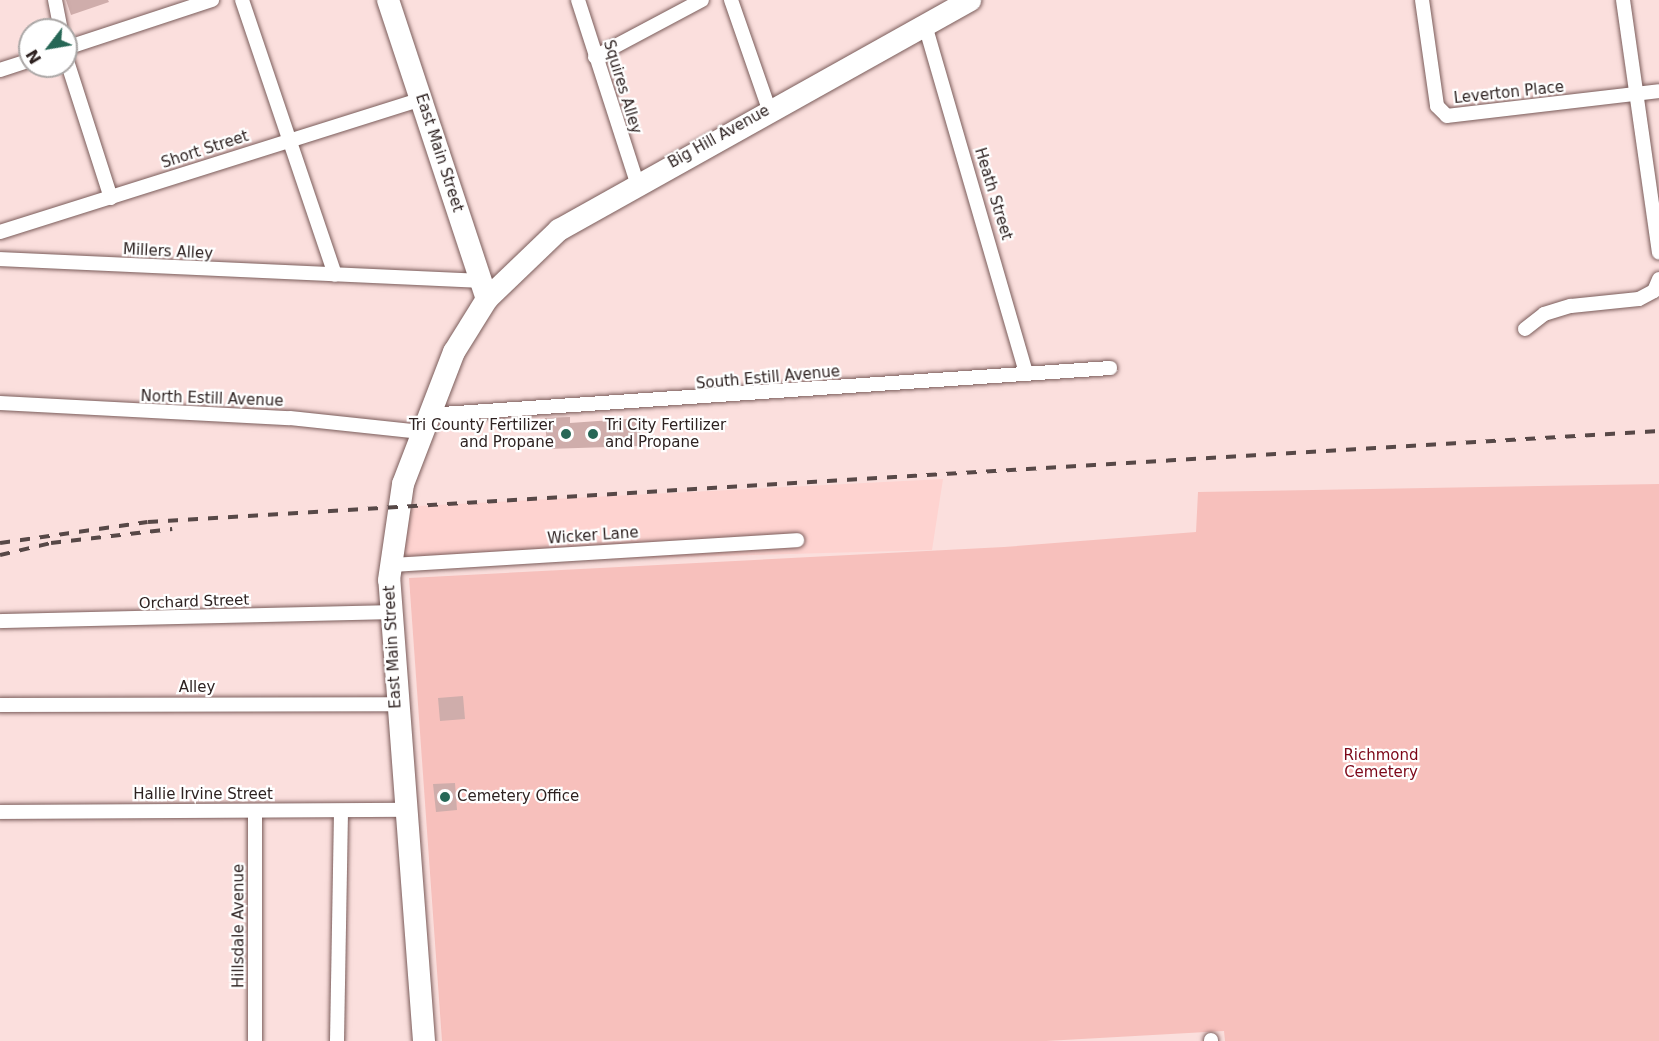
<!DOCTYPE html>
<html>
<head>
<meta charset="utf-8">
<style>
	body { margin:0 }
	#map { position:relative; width:1659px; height:1041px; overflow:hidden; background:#fbdfdd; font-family:"DejaVu Sans",sans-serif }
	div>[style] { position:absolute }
	.built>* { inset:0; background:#fed3d0 }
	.green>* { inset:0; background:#f7c0bc }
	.building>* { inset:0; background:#cfadab }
	.roads { filter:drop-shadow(0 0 2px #7a5c5a) drop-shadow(0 0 2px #7a5c5a) }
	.street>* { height:14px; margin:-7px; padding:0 7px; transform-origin:7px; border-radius:7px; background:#fff }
	.primary>* { height:22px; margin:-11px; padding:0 11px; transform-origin:11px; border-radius:11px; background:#fff }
	.rail>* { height:4px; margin-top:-2px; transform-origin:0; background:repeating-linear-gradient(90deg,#574847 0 10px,transparent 0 20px) }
	.dots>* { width:16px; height:16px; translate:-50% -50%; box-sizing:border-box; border:3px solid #fff; border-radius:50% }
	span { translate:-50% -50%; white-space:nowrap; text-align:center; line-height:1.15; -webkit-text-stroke:4.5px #fff; paint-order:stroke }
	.street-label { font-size:15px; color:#2e2221 }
	.poi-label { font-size:15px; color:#2e2221 }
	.right { translate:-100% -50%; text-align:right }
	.left { translate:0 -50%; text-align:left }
	.park-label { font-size:15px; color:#7c0718 }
	.north { position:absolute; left:18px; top:18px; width:60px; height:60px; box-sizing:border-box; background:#fff; border:2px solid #aba7a6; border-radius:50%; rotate:239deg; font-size:16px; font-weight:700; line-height:24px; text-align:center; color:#2e2221 }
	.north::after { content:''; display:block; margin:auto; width:21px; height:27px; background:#266756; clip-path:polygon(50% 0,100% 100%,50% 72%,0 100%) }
</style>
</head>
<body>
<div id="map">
	<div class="built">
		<i style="clip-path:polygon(943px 479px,932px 550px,391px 565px,398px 507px)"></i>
	</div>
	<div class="green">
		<i style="clip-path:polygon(1659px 484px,1659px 1041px,1225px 1041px,1224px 1031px,1046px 1041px,442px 1041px,409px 578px,1004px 547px,1196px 532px,1198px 492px)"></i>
	</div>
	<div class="building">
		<i style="clip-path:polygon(66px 0,108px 0,109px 2px,71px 15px)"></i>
		<i style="clip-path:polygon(570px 417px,570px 423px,640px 418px,640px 446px,547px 449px,545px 418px)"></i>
		<i style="clip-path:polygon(463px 696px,465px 719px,440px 721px,438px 698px)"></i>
		<i style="clip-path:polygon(455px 783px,457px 810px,436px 812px,433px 784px)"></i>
	</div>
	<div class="roads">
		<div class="street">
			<i style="left:55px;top:0;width:31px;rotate:79deg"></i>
			<i style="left:242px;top:0;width:290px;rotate:71.3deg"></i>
			<i style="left:578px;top:0;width:192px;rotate:72.1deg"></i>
			<i style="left:731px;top:0;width:115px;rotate:70.8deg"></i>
			<i style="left:1422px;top:0;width:107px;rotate:81.9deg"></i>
			<i style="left:1437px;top:106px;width:14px;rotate:45deg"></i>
			<i style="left:1447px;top:116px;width:213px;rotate:-6.7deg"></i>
			<i style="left:1623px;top:0;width:255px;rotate:81.9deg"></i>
			<i style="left:925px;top:25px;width:362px;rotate:73.8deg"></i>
			<i style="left:66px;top:48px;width:154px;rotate:-18.2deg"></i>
			<i style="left:595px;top:57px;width:121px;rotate:-28deg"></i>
			<i style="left:66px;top:58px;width:147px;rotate:72.2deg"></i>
			<i style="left:0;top:70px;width:32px;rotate:-18deg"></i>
			<i style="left:0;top:232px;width:442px;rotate:-17.5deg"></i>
			<i style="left:0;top:259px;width:482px;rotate:2.6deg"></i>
			<i style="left:1525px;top:329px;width:24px;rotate:-38deg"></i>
			<i style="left:1544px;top:314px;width:28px;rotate:-17deg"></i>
			<i style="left:1571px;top:306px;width:68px;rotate:-5.9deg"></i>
			<i style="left:1639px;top:299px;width:17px;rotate:-28deg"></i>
			<i style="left:1654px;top:291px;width:13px;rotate:-67deg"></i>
			<i style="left:0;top:403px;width:290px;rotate:3deg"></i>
			<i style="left:290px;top:418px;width:132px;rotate:6.1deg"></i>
			<i style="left:428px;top:415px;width:684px;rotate:-3.94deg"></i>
			<i style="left:391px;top:565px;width:407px;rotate:-3.5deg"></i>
			<i style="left:0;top:621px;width:389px;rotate:-1.3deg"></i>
			<i style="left:0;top:705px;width:395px;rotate:-0.1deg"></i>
			<i style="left:255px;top:811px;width:230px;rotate:90deg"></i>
			<i style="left:0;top:812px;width:407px;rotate:-0.3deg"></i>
			<i style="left:1211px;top:1040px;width:1px;rotate:90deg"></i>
			<i style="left:337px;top:1041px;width:230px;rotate:-89deg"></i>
		</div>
		<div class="primary">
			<i style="left:388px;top:0;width:315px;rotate:71.7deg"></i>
			<i style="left:424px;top:1041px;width:462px;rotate:-94.3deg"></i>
			<i style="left:389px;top:580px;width:97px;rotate:-81.7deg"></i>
			<i style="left:403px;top:484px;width:142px;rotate:-68.9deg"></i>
			<i style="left:454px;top:352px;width:62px;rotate:-58.1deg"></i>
			<i style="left:487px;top:299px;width:100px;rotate:-43.8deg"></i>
			<i style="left:559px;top:230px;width:471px;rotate:-29.2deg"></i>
		</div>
	</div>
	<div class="rail">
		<i style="left:0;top:543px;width:149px;rotate:-8.1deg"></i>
		<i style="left:148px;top:522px;width:1514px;rotate:-3.45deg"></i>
		<i style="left:0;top:555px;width:52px;rotate:-13.2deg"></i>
		<i style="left:51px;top:543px;width:122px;rotate:-6.6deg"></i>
	</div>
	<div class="dots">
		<i style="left:566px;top:434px;background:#266756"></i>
		<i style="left:593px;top:434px;background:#266756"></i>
		<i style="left:445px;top:797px;background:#266756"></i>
	</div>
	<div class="street-label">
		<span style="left:622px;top:87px;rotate:73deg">Squires Alley</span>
		<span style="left:1509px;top:93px;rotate:-6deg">Leverton Place</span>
		<span style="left:719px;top:137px;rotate:-29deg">Big Hill Avenue</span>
		<span style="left:205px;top:150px;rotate:-18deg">Short Street</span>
		<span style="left:439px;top:153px;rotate:72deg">East Main Street</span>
		<span style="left:993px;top:194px;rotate:73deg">Heath Street</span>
		<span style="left:168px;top:252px;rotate:3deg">Millers Alley</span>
		<span style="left:768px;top:378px;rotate:-5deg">South Estill Avenue</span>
		<span style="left:212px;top:399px;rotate:2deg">North Estill Avenue</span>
		<span style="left:593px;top:536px;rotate:-4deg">Wicker Lane</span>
		<span style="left:194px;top:602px;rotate:-2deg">Orchard Street</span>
		<span style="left:393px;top:647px;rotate:-93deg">East Main Street</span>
		<span style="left:197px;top:688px">Alley</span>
		<span style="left:203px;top:795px">Hallie Irvine Street</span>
		<span style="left:239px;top:926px;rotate:-90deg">Hillsdale Avenue</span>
	</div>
	<div class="poi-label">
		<span class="right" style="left:554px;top:434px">Tri County Fertilizer<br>and Propane</span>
		<span class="left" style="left:605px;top:434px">Tri City Fertilizer<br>and Propane</span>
		<span class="left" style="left:457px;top:797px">Cemetery Office</span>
	</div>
	<div class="park-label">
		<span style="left:1381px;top:764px">Richmond<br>Cemetery</span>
	</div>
	<div class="north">N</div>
</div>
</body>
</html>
